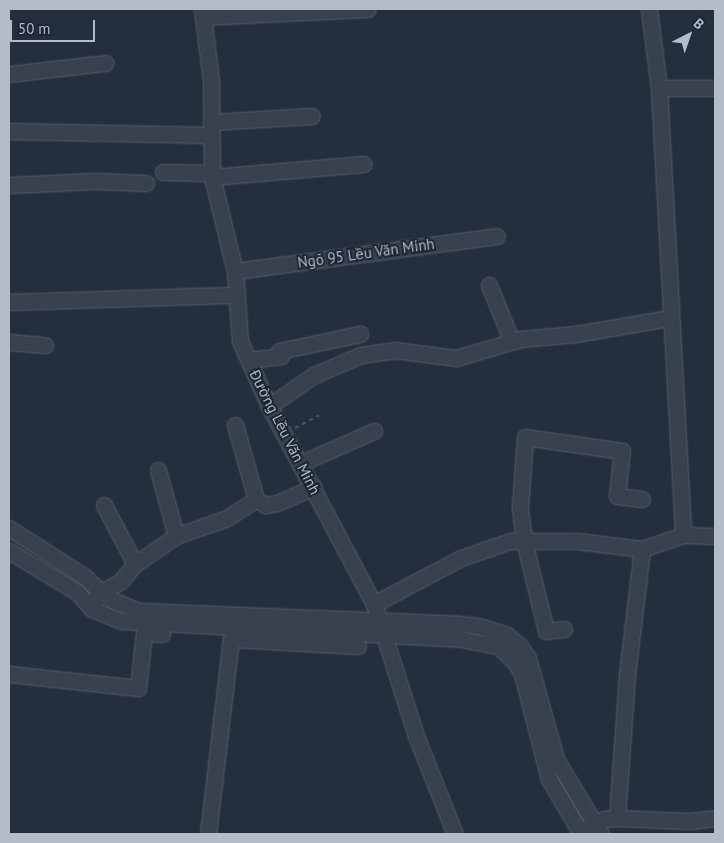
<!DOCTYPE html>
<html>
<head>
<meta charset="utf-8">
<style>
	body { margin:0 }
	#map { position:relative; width:724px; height:843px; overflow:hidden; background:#242f3e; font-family:"PT Sans",sans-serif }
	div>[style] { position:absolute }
	.path>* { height:2px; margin-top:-1px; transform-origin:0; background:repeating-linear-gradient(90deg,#44595c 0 4px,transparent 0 8px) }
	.roads { filter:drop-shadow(0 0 1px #565f6c) drop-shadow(0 0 1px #565f6c) }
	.minor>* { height:15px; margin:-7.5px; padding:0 7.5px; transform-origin:7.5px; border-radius:7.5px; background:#38414e }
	span { translate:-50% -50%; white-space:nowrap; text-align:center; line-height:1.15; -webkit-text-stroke:4px #1d2633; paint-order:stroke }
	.street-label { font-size:15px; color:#b4bcc9 }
	.frame { position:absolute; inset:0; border:10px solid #b4bcc9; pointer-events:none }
	.north { position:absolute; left:664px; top:10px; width:50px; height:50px; -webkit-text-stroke:4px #1d2633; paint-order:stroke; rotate:41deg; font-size:14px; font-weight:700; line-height:20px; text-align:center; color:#b4bcc9 }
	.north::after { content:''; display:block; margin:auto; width:18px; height:22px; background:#b4bcc9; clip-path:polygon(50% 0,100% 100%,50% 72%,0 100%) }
	.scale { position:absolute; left:10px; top:20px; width:85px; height:22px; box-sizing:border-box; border:2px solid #b4bcc9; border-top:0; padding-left:6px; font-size:15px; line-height:18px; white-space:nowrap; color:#b4bcc9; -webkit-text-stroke:4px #1d2633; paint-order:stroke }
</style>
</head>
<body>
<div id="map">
	<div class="path">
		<i style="left:295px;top:428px;width:27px;rotate:-28deg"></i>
	</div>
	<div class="roads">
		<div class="minor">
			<i style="left:202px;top:9px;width:72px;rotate:82.8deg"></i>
			<i style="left:211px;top:80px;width:97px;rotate:89.4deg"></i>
			<i style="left:212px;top:177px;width:97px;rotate:76.3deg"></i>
			<i style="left:235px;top:271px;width:70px;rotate:85.9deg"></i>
			<i style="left:240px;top:341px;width:71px;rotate:66deg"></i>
			<i style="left:269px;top:406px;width:224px;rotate:62.1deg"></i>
			<i style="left:374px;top:604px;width:139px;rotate:72.3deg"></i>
			<i style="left:416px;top:736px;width:105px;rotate:68.3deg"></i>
			<i style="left:649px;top:9px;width:80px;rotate:82.8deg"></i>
			<i style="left:659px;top:88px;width:448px;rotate:86.9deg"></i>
			<i style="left:204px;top:17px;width:164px;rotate:-2.8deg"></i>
			<i style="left:9px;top:74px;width:97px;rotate:-6.5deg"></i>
			<i style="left:659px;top:88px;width:56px"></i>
			<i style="left:211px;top:122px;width:101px;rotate:-3.4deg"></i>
			<i style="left:9px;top:131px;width:202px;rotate:1.1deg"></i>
			<i style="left:163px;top:172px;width:49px;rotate:1.2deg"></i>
			<i style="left:212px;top:177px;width:152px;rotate:-4.9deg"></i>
			<i style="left:9px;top:185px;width:86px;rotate:-2.7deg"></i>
			<i style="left:95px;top:181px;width:51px;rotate:2.2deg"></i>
			<i style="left:235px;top:271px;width:264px;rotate:-7.6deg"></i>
			<i style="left:489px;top:285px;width:61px;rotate:68deg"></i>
			<i style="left:9px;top:302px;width:228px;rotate:-1.8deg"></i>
			<i style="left:9px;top:342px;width:36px;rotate:5deg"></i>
			<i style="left:249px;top:360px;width:32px;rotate:-7deg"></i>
			<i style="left:281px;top:356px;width:5px;rotate:-112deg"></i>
			<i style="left:279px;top:351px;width:83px;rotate:-11.9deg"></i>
			<i style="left:269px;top:406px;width:55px;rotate:-34.6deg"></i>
			<i style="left:314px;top:375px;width:51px;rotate:-23.1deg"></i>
			<i style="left:361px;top:355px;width:34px;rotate:-8deg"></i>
			<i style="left:395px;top:350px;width:62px;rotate:7.5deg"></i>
			<i style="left:456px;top:358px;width:68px;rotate:-16.3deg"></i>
			<i style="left:521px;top:339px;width:55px;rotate:-5.2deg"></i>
			<i style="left:576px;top:334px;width:95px;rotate:-9.7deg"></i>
			<i style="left:235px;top:425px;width:77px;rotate:74.2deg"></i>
			<i style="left:301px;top:463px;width:80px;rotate:-23.7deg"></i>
			<i style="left:158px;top:470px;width:68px;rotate:74.7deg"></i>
			<i style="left:104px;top:505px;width:67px;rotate:62.3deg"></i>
			<i style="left:9px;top:528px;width:89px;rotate:32.6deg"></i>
			<i style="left:84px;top:576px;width:32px;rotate:44deg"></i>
			<i style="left:107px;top:598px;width:35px;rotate:22deg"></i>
			<i style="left:140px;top:611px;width:320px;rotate:2.3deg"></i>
			<i style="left:460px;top:624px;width:18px;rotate:6deg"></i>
			<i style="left:478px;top:626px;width:30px;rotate:17deg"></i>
			<i style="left:507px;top:635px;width:16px;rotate:40deg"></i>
			<i style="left:519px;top:645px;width:16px;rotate:55deg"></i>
			<i style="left:528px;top:658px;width:105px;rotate:74.5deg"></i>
			<i style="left:556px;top:759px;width:87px;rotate:59deg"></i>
			<i style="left:9px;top:551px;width:79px;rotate:31.1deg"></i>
			<i style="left:77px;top:592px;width:23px;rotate:49deg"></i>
			<i style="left:92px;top:609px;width:32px;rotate:22deg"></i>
			<i style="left:122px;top:621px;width:339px;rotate:3deg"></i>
			<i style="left:461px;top:639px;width:38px;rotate:11deg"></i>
			<i style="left:498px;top:646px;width:23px;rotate:43deg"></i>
			<i style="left:515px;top:662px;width:14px;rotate:60deg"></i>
			<i style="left:522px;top:674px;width:108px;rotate:75.6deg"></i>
			<i style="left:549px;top:779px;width:64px;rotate:59.8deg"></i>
			<i style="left:96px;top:599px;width:7px;rotate:-63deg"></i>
			<i style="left:99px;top:593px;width:24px;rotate:-28deg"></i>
			<i style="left:120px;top:582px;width:23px;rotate:-50deg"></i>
			<i style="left:135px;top:564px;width:50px;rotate:-34.3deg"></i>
			<i style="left:176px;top:536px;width:54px;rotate:-19.4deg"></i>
			<i style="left:227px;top:518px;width:35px;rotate:-33deg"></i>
			<i style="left:256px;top:499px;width:11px;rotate:34deg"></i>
			<i style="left:265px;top:505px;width:12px;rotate:-9deg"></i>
			<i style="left:277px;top:503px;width:40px;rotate:-23.4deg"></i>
			<i style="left:374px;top:604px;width:98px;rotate:-27.9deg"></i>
			<i style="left:461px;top:558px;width:52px;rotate:-19.1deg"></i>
			<i style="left:510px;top:541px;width:67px"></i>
			<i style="left:577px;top:541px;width:65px;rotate:7deg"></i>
			<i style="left:642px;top:549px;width:43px;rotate:-18.9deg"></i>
			<i style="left:683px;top:535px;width:32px;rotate:2deg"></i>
			<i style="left:564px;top:629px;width:18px;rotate:174deg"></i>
			<i style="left:546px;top:631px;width:93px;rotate:-103.7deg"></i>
			<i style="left:524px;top:541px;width:34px;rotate:-97deg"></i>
			<i style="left:520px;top:507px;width:70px;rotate:-85.9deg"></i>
			<i style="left:525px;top:437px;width:98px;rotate:8.2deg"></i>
			<i style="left:622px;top:451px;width:45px;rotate:96.3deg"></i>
			<i style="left:617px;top:496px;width:25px;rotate:7deg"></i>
			<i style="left:9px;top:674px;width:130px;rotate:6.2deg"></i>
			<i style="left:138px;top:688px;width:55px;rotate:-83.8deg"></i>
			<i style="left:144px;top:633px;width:18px;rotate:3deg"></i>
			<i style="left:617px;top:818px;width:143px;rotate:-86deg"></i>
			<i style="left:627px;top:675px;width:127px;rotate:-83.2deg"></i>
			<i style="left:587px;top:828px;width:19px;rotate:-28deg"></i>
			<i style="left:604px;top:819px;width:13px;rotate:-4deg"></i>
			<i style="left:617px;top:818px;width:71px;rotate:2.4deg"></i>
			<i style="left:688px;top:821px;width:27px;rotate:-6deg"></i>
			<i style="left:208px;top:834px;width:196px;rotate:-83.3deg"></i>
			<i style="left:231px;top:639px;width:127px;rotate:3.2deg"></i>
		</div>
	</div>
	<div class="street-label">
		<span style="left:366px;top:253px;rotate:-8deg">Ngõ 95 Lều Văn Minh</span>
		<span style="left:285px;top:432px;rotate:63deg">Đường Lều Văn Minh</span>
	</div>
	<div class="frame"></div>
	<div class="north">B</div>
	<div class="scale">50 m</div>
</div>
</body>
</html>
